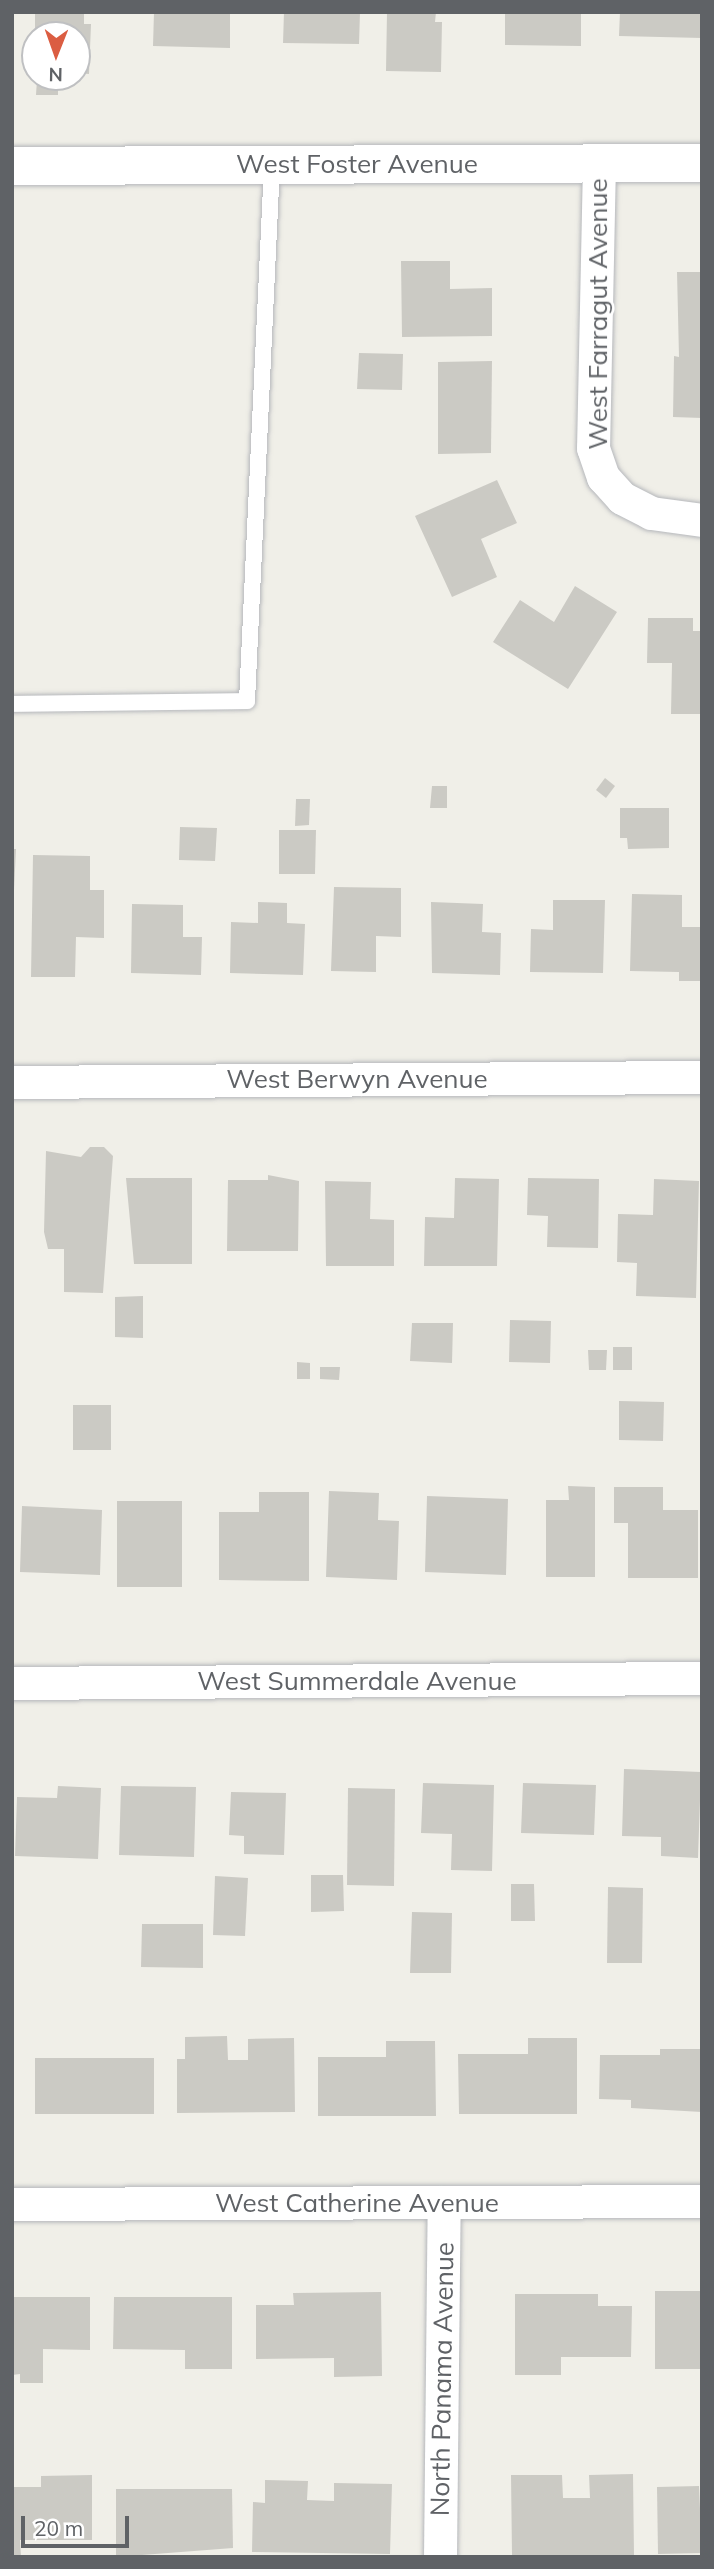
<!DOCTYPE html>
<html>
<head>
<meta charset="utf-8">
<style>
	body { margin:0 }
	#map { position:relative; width:714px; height:2569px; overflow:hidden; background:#f0efe8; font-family:Mulish,sans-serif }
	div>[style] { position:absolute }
	.building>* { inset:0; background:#cbcac4 }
	.roads { filter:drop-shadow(0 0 2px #b5b7bb) drop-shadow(0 0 2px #b5b7bb) }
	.service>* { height:16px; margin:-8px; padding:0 8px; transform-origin:8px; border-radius:8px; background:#fff }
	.minor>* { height:33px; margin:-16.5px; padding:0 16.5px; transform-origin:16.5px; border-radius:16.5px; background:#fff }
	.tertiary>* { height:38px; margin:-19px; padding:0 19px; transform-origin:19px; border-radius:19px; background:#fff }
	span { translate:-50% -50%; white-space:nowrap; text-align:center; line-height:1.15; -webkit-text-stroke:5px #fff; paint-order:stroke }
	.street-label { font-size:26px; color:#5f6266 }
	.frame { position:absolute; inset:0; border:14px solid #5f6266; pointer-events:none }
	.north { position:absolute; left:21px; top:21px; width:70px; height:70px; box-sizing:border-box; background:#fff; border:2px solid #bfc0c2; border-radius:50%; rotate:181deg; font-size:19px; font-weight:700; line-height:28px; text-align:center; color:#5f6266 }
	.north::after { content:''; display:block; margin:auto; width:24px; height:32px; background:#db5d42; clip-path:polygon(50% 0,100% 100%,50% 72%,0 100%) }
	.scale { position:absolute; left:21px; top:2516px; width:108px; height:32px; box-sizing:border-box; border:4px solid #5f6266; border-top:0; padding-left:9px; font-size:21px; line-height:24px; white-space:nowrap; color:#5f6266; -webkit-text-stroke:5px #fff; paint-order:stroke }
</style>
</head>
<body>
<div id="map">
	<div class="building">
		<i style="clip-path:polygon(35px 12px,84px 12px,84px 24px,91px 24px,89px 74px,77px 73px,77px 35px,35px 35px)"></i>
		<i style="clip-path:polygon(154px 12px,230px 12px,230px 48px,153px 46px)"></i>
		<i style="clip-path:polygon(284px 12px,360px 12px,359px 44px,283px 43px)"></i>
		<i style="clip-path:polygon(387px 12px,436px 12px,435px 22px,442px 22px,441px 72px,386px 71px)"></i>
		<i style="clip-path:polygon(505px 12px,581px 12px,581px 46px,505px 45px)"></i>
		<i style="clip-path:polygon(620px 12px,702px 12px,702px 38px,619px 36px)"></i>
		<i style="clip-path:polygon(37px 80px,58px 80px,58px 95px,36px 95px)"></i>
		<i style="clip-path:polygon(401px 261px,450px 261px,450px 289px,492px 288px,492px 336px,402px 337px)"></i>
		<i style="clip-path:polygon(677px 272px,702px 272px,702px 418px,673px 417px,674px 356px,679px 357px)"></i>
		<i style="clip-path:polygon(359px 353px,403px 354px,402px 390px,357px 389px)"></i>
		<i style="clip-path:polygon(492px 361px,491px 453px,438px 454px,438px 362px)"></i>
		<i style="clip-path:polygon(497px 480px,517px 523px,481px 539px,497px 577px,452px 597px,415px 516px)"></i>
		<i style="clip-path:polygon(575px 586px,617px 612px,568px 689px,493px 642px,520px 600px,554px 622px)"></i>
		<i style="clip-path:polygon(648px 618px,693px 618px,693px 631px,702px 631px,702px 714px,671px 714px,672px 663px,647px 663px)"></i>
		<i style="clip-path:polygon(605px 778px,615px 786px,606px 798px,596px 790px)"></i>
		<i style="clip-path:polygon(432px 786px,447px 786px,447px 808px,430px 808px)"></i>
		<i style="clip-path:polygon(296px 799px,310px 799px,309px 825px,295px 826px)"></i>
		<i style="clip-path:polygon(620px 808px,669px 808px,669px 848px,628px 849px,627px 838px,620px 838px)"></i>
		<i style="clip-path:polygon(180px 827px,217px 828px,215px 861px,179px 860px)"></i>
		<i style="clip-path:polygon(279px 830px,316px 830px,315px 874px,279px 874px)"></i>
		<i style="clip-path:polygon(12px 849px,16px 849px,14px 890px,12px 890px)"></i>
		<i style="clip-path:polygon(33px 855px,90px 856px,90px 890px,104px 890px,104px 938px,76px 937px,75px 977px,31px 977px)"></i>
		<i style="clip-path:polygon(334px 887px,401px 888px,401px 937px,376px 936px,376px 972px,331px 971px)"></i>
		<i style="clip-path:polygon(632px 894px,682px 895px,682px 927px,702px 927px,702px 981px,679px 981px,679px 972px,630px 971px)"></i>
		<i style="clip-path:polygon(553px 900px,605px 900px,603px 973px,530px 972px,531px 929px,553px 930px)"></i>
		<i style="clip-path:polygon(258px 902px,287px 903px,287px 923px,305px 924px,303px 975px,230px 973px,231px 922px,258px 923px)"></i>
		<i style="clip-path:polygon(431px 902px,483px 904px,482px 932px,501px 933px,500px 975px,432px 973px)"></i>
		<i style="clip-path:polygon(132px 904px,183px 905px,183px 937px,202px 937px,201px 975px,131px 973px)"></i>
		<i style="clip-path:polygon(90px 1147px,104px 1147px,113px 1156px,103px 1293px,64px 1292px,64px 1249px,48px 1249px,44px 1232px,46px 1151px,81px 1157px)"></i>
		<i style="clip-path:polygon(268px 1175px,299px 1181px,298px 1251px,227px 1251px,228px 1180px,268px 1180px)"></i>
		<i style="clip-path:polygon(126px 1178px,192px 1178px,192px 1264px,134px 1264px)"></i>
		<i style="clip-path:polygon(455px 1178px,499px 1179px,497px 1266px,424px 1266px,425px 1217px,454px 1218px)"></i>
		<i style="clip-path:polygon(528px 1178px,599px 1179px,598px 1248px,547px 1247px,548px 1216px,527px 1215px)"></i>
		<i style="clip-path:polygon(654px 1179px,699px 1181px,696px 1298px,636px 1296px,637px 1263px,617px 1262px,618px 1214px,653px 1215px)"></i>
		<i style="clip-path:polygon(325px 1181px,371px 1182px,370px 1219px,394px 1220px,394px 1266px,326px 1266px)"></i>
		<i style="clip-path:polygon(143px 1296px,143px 1338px,115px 1337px,115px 1297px)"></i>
		<i style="clip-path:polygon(510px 1320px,551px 1321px,550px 1363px,509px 1362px)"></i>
		<i style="clip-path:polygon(412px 1323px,453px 1323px,452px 1363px,410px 1361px)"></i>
		<i style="clip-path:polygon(613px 1347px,632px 1347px,632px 1370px,613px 1370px)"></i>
		<i style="clip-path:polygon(588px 1350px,607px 1350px,606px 1370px,589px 1370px)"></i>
		<i style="clip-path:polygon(297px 1362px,310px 1363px,310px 1379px,297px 1379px)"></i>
		<i style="clip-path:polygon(320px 1367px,340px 1367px,339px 1380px,320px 1379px)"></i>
		<i style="clip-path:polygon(619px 1401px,664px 1402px,663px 1441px,619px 1440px)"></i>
		<i style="clip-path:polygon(73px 1405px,111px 1405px,111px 1450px,73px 1450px)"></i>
		<i style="clip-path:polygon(568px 1486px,595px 1487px,595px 1577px,546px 1577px,546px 1500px,569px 1500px)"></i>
		<i style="clip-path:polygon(614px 1487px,663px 1487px,663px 1510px,698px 1510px,698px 1578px,628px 1578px,628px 1523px,614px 1523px)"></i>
		<i style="clip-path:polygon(329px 1491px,379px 1493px,378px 1520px,399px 1521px,397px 1580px,326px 1577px)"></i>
		<i style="clip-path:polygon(259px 1492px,309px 1492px,309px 1581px,219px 1580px,219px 1512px,259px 1512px)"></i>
		<i style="clip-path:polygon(427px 1496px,508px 1499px,506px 1575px,425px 1572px)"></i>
		<i style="clip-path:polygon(117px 1501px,182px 1501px,182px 1587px,117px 1587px)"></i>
		<i style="clip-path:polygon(22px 1506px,102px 1510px,100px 1575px,20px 1572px)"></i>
		<i style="clip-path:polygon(624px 1769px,701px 1772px,698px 1858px,661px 1856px,661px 1837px,622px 1836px)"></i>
		<i style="clip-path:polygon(423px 1783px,494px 1785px,492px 1871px,451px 1870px,452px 1834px,421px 1833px)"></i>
		<i style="clip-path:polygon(523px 1783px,596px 1785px,594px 1835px,521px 1833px)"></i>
		<i style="clip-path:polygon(58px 1786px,101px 1788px,98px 1859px,15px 1856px,17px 1797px,57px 1798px)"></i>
		<i style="clip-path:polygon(121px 1786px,196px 1787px,194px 1857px,119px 1855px)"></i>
		<i style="clip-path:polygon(348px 1788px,395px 1789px,394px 1886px,347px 1885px)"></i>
		<i style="clip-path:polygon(231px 1792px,286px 1793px,284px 1855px,244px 1854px,244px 1836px,229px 1835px)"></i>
		<i style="clip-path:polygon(311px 1875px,343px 1875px,344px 1911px,311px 1912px)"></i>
		<i style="clip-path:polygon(215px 1876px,248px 1878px,245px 1936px,213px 1935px)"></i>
		<i style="clip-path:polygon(511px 1884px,534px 1884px,535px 1921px,511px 1921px)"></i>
		<i style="clip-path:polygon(608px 1887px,643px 1888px,642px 1963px,607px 1963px)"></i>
		<i style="clip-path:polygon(412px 1912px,452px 1913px,451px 1973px,410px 1973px)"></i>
		<i style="clip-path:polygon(142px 1924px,203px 1924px,203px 1968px,141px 1967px)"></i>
		<i style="clip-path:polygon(227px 2036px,228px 2060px,248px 2060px,248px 2039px,294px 2038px,295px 2112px,177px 2113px,177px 2059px,185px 2059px,185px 2037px)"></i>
		<i style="clip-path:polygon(528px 2038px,577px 2038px,577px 2114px,459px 2114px,458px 2054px,528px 2054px)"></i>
		<i style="clip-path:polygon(386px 2041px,435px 2041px,436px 2116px,318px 2116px,318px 2057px,386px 2057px)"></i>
		<i style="clip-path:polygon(660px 2049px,702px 2049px,702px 2112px,631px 2108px,631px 2100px,599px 2099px,600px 2055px,660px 2055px)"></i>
		<i style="clip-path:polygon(35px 2058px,154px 2058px,154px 2114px,35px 2114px)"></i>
		<i style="clip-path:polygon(655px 2291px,702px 2291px,702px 2369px,655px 2369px)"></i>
		<i style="clip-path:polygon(381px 2292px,382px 2376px,334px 2377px,334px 2358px,256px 2359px,256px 2305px,294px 2305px,293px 2293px)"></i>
		<i style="clip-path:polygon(515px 2294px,598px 2294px,598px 2306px,632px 2306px,631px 2357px,561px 2357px,561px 2375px,515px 2375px)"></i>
		<i style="clip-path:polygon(12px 2297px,90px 2297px,90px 2350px,43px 2349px,43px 2383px,20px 2383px,20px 2374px,12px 2375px)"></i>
		<i style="clip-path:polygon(114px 2297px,232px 2297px,232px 2369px,185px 2369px,185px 2350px,113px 2349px)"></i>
		<i style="clip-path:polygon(633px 2474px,634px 2555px,512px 2555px,511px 2475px,562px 2475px,563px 2498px,590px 2498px,589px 2475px)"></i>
		<i style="clip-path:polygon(92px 2475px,92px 2540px,20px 2540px,21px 2557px,12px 2557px,12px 2487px,41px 2487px,41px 2476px)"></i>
		<i style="clip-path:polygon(265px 2480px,308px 2481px,307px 2500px,334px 2501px,334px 2483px,392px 2484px,390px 2554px,252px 2552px,253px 2502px,265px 2503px)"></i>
		<i style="clip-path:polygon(699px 2486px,702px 2553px,658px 2554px,657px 2487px)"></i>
		<i style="clip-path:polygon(116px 2489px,232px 2489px,233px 2548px,116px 2557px)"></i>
	</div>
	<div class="roads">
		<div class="service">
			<i style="left:12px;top:704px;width:235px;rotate:-0.7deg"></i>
			<i style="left:247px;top:701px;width:537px;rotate:-87.33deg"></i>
		</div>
		<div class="minor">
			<i style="left:599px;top:163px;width:285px;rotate:91.2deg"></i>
			<i style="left:593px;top:448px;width:31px;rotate:71deg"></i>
			<i style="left:603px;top:477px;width:28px;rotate:48deg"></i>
			<i style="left:622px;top:498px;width:33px;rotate:27deg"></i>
			<i style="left:651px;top:513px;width:51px;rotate:7.8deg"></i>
			<i style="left:12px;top:1082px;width:690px;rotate:-0.42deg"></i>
			<i style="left:12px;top:1683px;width:690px;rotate:-0.42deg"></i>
			<i style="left:12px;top:2204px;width:690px;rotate:-0.25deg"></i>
			<i style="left:440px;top:2557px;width:355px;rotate:-89.4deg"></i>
		</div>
		<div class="tertiary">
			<i style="left:12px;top:166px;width:690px;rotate:-0.25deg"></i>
		</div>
	</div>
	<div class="street-label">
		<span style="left:357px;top:164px">West Foster Avenue</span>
		<span style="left:598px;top:314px;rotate:-90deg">West Farragut Avenue</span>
		<span style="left:357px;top:1079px">West Berwyn Avenue</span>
		<span style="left:357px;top:1681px">West Summerdale Avenue</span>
		<span style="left:357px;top:2203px">West Catherine Avenue</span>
		<span style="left:442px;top:2379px;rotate:-89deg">North Panama Avenue</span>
	</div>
	<div class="frame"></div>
	<div class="north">N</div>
	<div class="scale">20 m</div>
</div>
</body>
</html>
